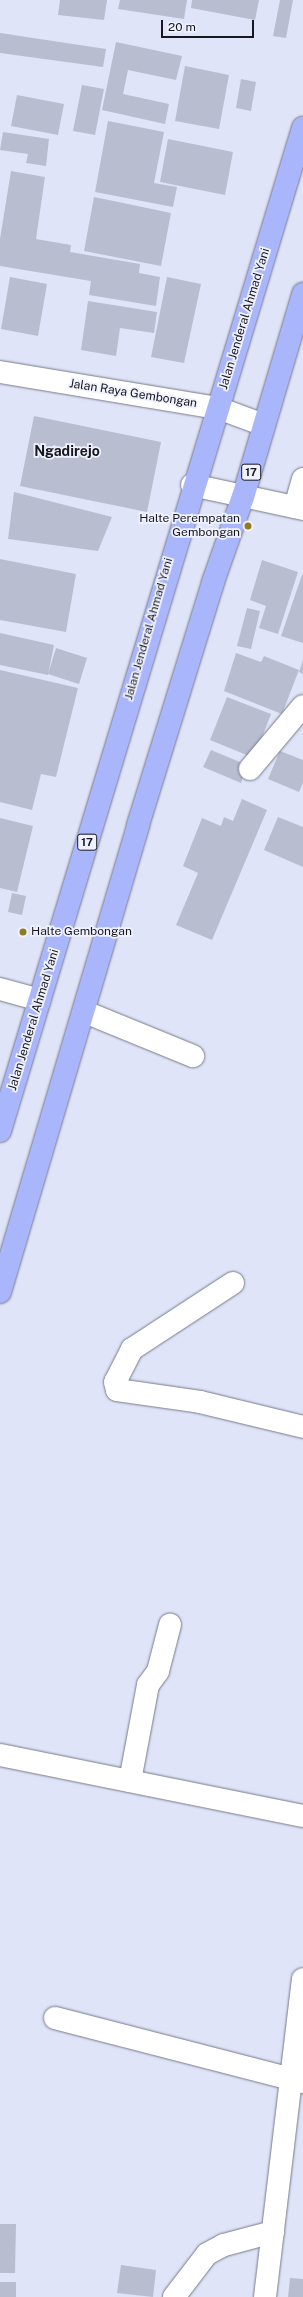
<!DOCTYPE html>
<html>
<head>
<meta charset="utf-8">
<style>
	body { margin:0 }
	#map { position:relative; width:303px; height:2297px; overflow:hidden; background:#e0e4f8; font-family:"Public Sans",sans-serif }
	div>[style] { position:absolute }
	.building>* { inset:0; background:#b9bdd0 }
	.roads { filter:drop-shadow(0 0 1px #76798a) drop-shadow(0 0 1px #76798a) }
	.minor>* { height:22px; margin:-11px; padding:0 11px; transform-origin:11px; border-radius:11px; background:#fff }
	.highway>* { height:22px; margin:-11px; padding:0 11px; transform-origin:11px; border-radius:11px; background:#aab6fb }
	.dots>* { width:11px; height:11px; translate:-50% -50%; box-sizing:border-box; border:2px solid #eff2fe; border-radius:50% }
	span { translate:-50% -50%; white-space:nowrap; text-align:center; line-height:1.15; -webkit-text-stroke:3.5px #eff2fe; paint-order:stroke }
	.shield-label span { padding:1px 3px; background:#eff2fe; border:1px solid; border-radius:3px; -webkit-text-stroke-width:0 }
	.shield-label { font-size:11px; color:#17181f; font-weight:700 }
	.street-label { font-size:12px; color:#17181f }
	.poi-label { font-size:12px; color:#17181f }
	.right { translate:-100% -50%; text-align:right }
	.left { translate:0 -50%; text-align:left }
	.quarter-label { font-size:14px; color:#17181f; font-weight:700 }
	.scale { position:absolute; left:161px; top:20px; width:93px; height:18px; box-sizing:border-box; border:2px solid #17181f; border-top:0; padding-left:5px; font-size:12px; line-height:14px; white-space:nowrap; color:#17181f; -webkit-text-stroke:3px #eff2fe; paint-order:stroke }
</style>
</head>
<body>
<div id="map">
	<div class="building">
		<i style="clip-path:polygon(60px 0,107px 0,104px 20px,58px 15px)"></i>
		<i style="clip-path:polygon(120px 0,187px 0,184px 19px,118px 9px)"></i>
		<i style="clip-path:polygon(192px 0,259px 0,255px 20px,191px 8px)"></i>
		<i style="clip-path:polygon(280px 0,293px 0,286px 38px,273px 36px)"></i>
		<i style="clip-path:polygon(0 33px,106px 49px,103px 67px,0 53px)"></i>
		<i style="clip-path:polygon(116px 42px,182px 56px,176px 80px,128px 70px,123px 94px,169px 104px,165px 124px,102px 110px)"></i>
		<i style="clip-path:polygon(185px 66px,229px 75px,219px 129px,175px 121px)"></i>
		<i style="clip-path:polygon(241px 79px,256px 82px,251px 111px,236px 108px)"></i>
		<i style="clip-path:polygon(82px 85px,104px 89px,95px 135px,73px 131px)"></i>
		<i style="clip-path:polygon(17px 95px,64px 104px,58px 135px,11px 126px)"></i>
		<i style="clip-path:polygon(108px 121px,164px 132px,154px 183px,177px 187px,173px 207px,95px 192px)"></i>
		<i style="clip-path:polygon(3px 132px,49px 139px,46px 166px,26px 163px,28px 154px,0 150px)"></i>
		<i style="clip-path:polygon(168px 139px,233px 152px,225px 195px,160px 182px)"></i>
		<i style="clip-path:polygon(11px 171px,45px 177px,36px 239px,71px 245px,70px 252px,140px 264px,139px 273px,160px 277px,156px 306px,89px 295px,91px 281px,0 266px,0 239px)"></i>
		<i style="clip-path:polygon(94px 197px,171px 213px,161px 266px,84px 251px)"></i>
		<i style="clip-path:polygon(10px 277px,47px 284px,38px 336px,1px 329px)"></i>
		<i style="clip-path:polygon(167px 277px,201px 284px,184px 363px,151px 357px)"></i>
		<i style="clip-path:polygon(88px 301px,157px 312px,154px 333px,120px 328px,116px 356px,81px 350px)"></i>
		<i style="clip-path:polygon(34px 416px,161px 442px,147px 512px,20px 486px)"></i>
		<i style="clip-path:polygon(14px 492px,112px 517px,98px 551px,8px 539px)"></i>
		<i style="clip-path:polygon(0 559px,76px 574px,66px 632px,0 620px)"></i>
		<i style="clip-path:polygon(262px 560px,298px 572px,278px 634px,259px 628px,266px 606px,250px 600px)"></i>
		<i style="clip-path:polygon(302px 575px,303px 575px,303px 643px,281px 636px)"></i>
		<i style="clip-path:polygon(247px 608px,260px 611px,251px 649px,237px 646px)"></i>
		<i style="clip-path:polygon(0 633px,54px 645px,48px 675px,0 665px)"></i>
		<i style="clip-path:polygon(56px 648px,87px 658px,79px 684px,48px 674px)"></i>
		<i style="clip-path:polygon(236px 653px,261px 662px,264px 656px,299px 670px,282px 714px,224px 691px)"></i>
		<i style="clip-path:polygon(303px 660px,303px 674px,299px 672px)"></i>
		<i style="clip-path:polygon(0 670px,78px 688px,56px 777px,41px 774px,32px 810px,0 802px)"></i>
		<i style="clip-path:polygon(227px 697px,271px 714px,254px 758px,210px 740px)"></i>
		<i style="clip-path:polygon(211px 750px,247px 765px,241px 783px,203px 767px)"></i>
		<i style="clip-path:polygon(280px 751px,303px 760px,303px 783px,299px 792px,268px 779px)"></i>
		<i style="clip-path:polygon(242px 799px,267px 810px,212px 940px,176px 925px,198px 873px,183px 866px,202px 818px,221px 826px,224px 817px,233px 821px)"></i>
		<i style="clip-path:polygon(278px 817px,303px 827px,303px 867px,264px 850px)"></i>
		<i style="clip-path:polygon(0 818px,33px 826px,17px 892px,0 888px)"></i>
		<i style="clip-path:polygon(12px 893px,26px 896px,22px 915px,8px 912px)"></i>
		<i style="clip-path:polygon(0 2224px,16px 2224px,15px 2273px,0 2273px)"></i>
		<i style="clip-path:polygon(121px 2265px,156px 2270px,153px 2297px,117px 2293px)"></i>
		<i style="clip-path:polygon(290px 2278px,303px 2279px,303px 2297px,288px 2297px)"></i>
		<i style="clip-path:polygon(0 2282px,16px 2282px,16px 2297px,0 2297px)"></i>
	</div>
	<div class="roads">
		<div class="minor">
			<i style="left:0;top:372px;width:221px;rotate:9.4deg"></i>
			<i style="left:218px;top:408px;width:49px;rotate:20.3deg"></i>
			<i style="left:192px;top:485px;width:114px;rotate:12.2deg"></i>
			<i style="left:295px;top:507px;width:29px;rotate:-74deg"></i>
			<i style="left:250px;top:769px;width:82px;rotate:-49.9deg"></i>
			<i style="left:0;top:989px;width:41px;rotate:15.4deg"></i>
			<i style="left:85px;top:1012px;width:117px;rotate:22.2deg"></i>
			<i style="left:233px;top:1283px;width:121px;rotate:146.8deg"></i>
			<i style="left:132px;top:1349px;width:37px;rotate:117deg"></i>
			<i style="left:115px;top:1382px;width:8px;rotate:76deg"></i>
			<i style="left:117px;top:1390px;width:84px;rotate:8.2deg"></i>
			<i style="left:200px;top:1402px;width:106px;rotate:13.6deg"></i>
			<i style="left:0;top:1755px;width:309px;rotate:11.4deg"></i>
			<i style="left:130px;top:1781px;width:98px;rotate:-79.4deg"></i>
			<i style="left:148px;top:1685px;width:17px;rotate:-54deg"></i>
			<i style="left:158px;top:1671px;width:48px;rotate:-75.4deg"></i>
			<i style="left:55px;top:2018px;width:256px;rotate:14.5deg"></i>
			<i style="left:174px;top:2297px;width:54px;rotate:-52.5deg"></i>
			<i style="left:207px;top:2254px;width:19px;rotate:-28deg"></i>
			<i style="left:224px;top:2245px;width:51px;rotate:-14.9deg"></i>
			<i style="left:265px;top:2297px;width:320px;rotate:-83.2deg"></i>
		</div>
		<div class="highway">
			<i style="left:0;top:1131px;width:1048px;rotate:-73.19deg"></i>
			<i style="left:0;top:1292px;width:487px;rotate:-73.5deg"></i>
			<i style="left:138px;top:825px;width:254px;rotate:-72.8deg"></i>
			<i style="left:213px;top:582px;width:90px;rotate:-70.6deg"></i>
			<i style="left:243px;top:497px;width:212px;rotate:-73.5deg"></i>
		</div>
	</div>
	<div class="dots">
		<i style="left:248px;top:526px;background:#8f7c22"></i>
		<i style="left:23px;top:932px;background:#8f7c22"></i>
	</div>
	<div class="shield-label">
		<span style="left:251px;top:472px">17</span>
		<span style="left:87px;top:842px">17</span>
	</div>
	<div class="street-label">
		<span style="left:245px;top:319px;rotate:-73deg">Jalan Jenderal Ahmad Yani</span>
		<span style="left:133px;top:394px;rotate:9deg">Jalan Raya Gembongan</span>
		<span style="left:149px;top:629px;rotate:-74deg">Jalan Jenderal Ahmad Yani</span>
		<span style="left:34px;top:1020px;rotate:-73deg">Jalan Jenderal Ahmad Yani</span>
	</div>
	<div class="poi-label">
		<span class="right" style="left:240px;top:526px">Halte Perempatan<br>Gembongan</span>
		<span class="left" style="left:31px;top:932px">Halte Gembongan</span>
	</div>
	<div class="quarter-label">
		<span style="left:67px;top:451px">Ngadirejo</span>
	</div>
	<div class="scale">20 m</div>
</div>
</body>
</html>
